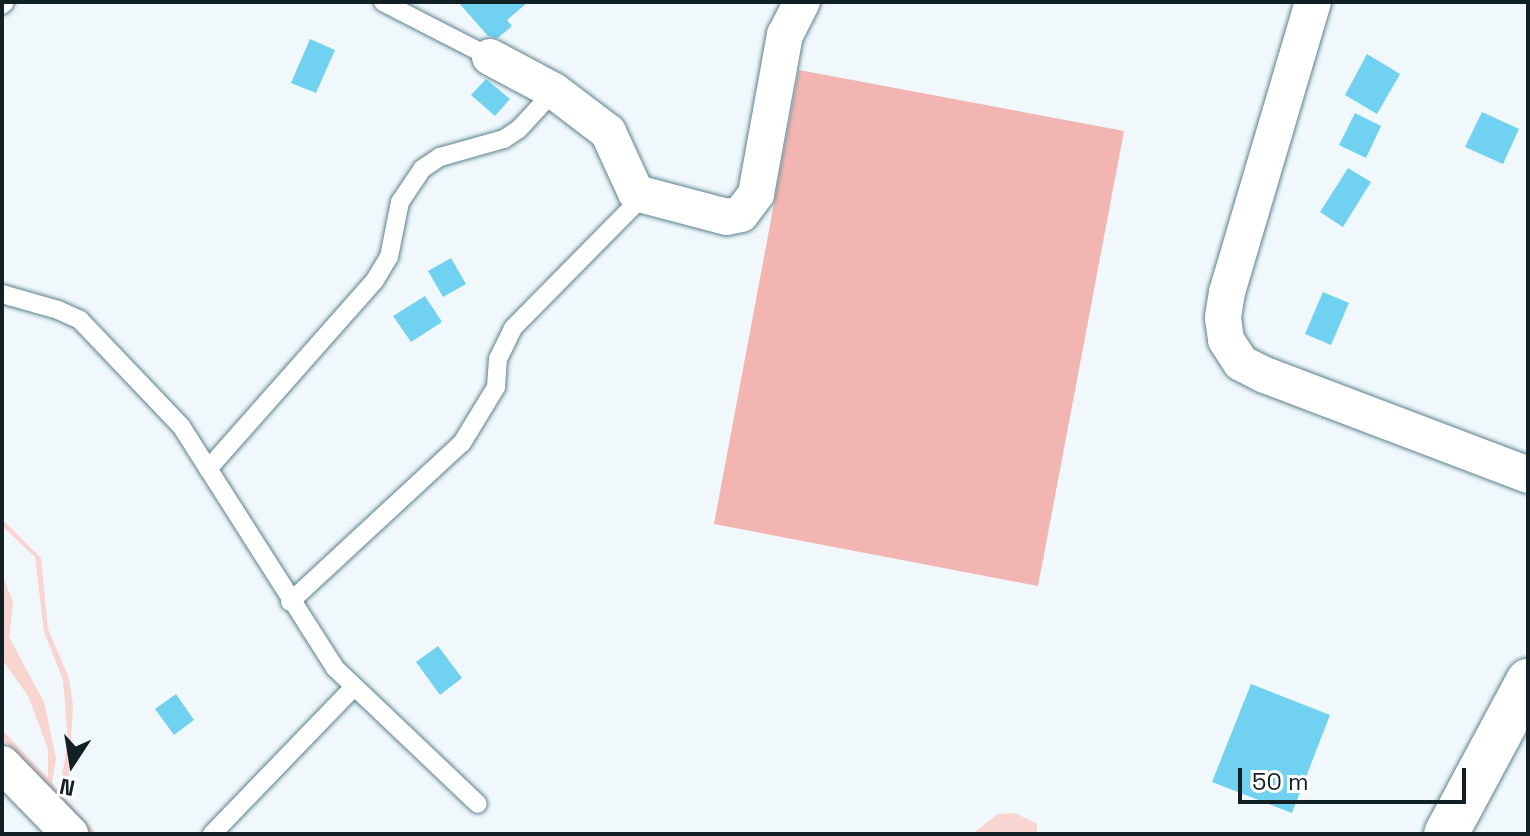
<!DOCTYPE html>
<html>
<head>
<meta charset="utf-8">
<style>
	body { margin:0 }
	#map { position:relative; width:1530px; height:836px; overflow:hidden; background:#f0f8fb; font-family:"Space Grotesk",sans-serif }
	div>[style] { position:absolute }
	.green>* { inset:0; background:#f2b5b1 }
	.water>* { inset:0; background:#f9d5d2 }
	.building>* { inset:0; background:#70d1f1 }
	.roads { filter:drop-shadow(0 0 2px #5c818e) drop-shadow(0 0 2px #5c818e) }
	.lane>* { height:18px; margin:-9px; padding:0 9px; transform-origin:9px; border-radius:9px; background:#fff }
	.street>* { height:36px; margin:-18px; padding:0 18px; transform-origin:18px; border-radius:18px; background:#fff }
	.secondary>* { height:44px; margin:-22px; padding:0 22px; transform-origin:22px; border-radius:22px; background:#fff }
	span { translate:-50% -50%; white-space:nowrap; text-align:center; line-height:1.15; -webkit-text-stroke:8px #fff; paint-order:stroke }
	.frame { position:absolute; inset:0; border:4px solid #112025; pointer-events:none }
	.north { position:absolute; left:32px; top:724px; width:80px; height:80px; -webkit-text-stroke:6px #fff; paint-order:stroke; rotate:192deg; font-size:22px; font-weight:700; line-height:32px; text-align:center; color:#112025 }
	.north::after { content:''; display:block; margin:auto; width:28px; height:36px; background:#112025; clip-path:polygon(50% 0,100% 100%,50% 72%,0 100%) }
	.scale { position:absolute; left:1238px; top:768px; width:228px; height:36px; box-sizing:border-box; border:4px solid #112025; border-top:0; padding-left:10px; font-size:24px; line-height:28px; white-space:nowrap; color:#112025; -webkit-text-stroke:6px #fff; paint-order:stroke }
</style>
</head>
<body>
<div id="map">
	<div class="green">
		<i style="clip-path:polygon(799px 70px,1124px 131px,1038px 586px,714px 524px)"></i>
	</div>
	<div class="water">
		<i style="clip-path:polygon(2px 519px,41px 558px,48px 629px,69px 678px,73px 705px,69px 774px,62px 795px,97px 834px,87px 831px,2px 738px,2px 730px,48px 778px,48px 749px,28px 696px,2px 659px,2px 574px,13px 602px,9px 637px,44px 702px,56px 758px,52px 783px,59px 792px,68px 741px,63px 680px,44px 632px,35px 557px,2px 526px)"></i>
		<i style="clip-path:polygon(1015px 813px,1037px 824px,1037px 834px,972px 834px,998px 814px)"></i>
	</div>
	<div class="building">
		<i style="clip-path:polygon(458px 2px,528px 2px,507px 20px,512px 26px,498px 38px,488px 36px)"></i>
		<i style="clip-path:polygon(310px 39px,335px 50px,316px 93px,291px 83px)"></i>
		<i style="clip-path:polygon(1367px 54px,1400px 74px,1377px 114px,1345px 95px)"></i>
		<i style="clip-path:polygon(486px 79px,510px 99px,495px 116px,471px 95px)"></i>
		<i style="clip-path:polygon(1482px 112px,1519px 129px,1503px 164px,1465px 147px)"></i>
		<i style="clip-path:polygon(1355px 113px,1381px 126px,1366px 158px,1339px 145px)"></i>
		<i style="clip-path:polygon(1348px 168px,1371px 182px,1343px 227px,1320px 212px)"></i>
		<i style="clip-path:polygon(451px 258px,466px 284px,443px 297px,428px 271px)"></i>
		<i style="clip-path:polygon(1323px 292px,1349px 303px,1331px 345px,1305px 334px)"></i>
		<i style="clip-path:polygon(425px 296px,442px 322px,411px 342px,393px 316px)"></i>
		<i style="clip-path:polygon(438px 646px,462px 678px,440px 695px,416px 662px)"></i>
		<i style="clip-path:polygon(1251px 684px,1330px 715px,1292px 813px,1212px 782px)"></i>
		<i style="clip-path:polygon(176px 694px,194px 720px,174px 735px,155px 709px)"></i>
	</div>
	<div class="roads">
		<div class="lane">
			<i style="left:383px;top:2px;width:120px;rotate:27.2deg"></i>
			<i style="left:2px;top:5px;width:4px;rotate:-45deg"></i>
			<i style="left:2px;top:294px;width:58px;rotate:15.9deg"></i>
			<i style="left:58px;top:310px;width:24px;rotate:24deg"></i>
			<i style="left:80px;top:320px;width:146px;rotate:46.4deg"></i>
			<i style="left:181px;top:426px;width:287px;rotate:57.5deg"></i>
			<i style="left:335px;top:668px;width:197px;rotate:43.6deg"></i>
			<i style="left:208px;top:469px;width:252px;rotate:-48.5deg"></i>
			<i style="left:375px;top:280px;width:27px;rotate:-59deg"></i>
			<i style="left:389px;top:257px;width:56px;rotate:-78.7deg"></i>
			<i style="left:400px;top:202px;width:40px;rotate:-56deg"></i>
			<i style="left:422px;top:169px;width:22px;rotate:-34deg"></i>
			<i style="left:440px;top:157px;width:66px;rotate:-15.7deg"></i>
			<i style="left:504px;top:139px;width:18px;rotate:-34deg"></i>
			<i style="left:519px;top:129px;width:52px;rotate:-47.4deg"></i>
			<i style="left:290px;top:602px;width:234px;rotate:-42.8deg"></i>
			<i style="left:462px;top:443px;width:66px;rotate:-58.7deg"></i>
			<i style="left:496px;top:387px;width:28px;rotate:-86deg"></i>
			<i style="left:498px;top:359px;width:34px;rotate:-64deg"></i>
			<i style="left:513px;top:328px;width:184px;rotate:-45.4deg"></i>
			<i style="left:212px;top:834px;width:204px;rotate:-46deg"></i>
		</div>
		<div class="street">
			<i style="left:1313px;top:2px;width:302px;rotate:106.5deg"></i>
			<i style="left:1227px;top:292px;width:26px;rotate:99deg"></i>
			<i style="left:1223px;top:318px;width:22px;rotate:82deg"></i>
			<i style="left:1226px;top:340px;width:27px;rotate:57deg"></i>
			<i style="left:1241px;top:363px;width:27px;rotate:27deg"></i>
			<i style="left:1265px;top:375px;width:281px;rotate:20.8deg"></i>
			<i style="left:490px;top:57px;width:72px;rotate:28deg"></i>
			<i style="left:554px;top:91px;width:68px;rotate:37.2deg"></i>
			<i style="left:608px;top:132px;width:67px;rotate:65.3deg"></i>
			<i style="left:636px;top:193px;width:94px;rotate:14.8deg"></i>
			<i style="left:727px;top:217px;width:14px;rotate:-12deg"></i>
			<i style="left:741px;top:214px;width:25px;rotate:-53deg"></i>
			<i style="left:756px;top:194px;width:162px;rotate:-79.7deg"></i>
			<i style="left:785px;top:35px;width:37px;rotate:-63deg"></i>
			<i style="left:2px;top:764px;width:98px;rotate:45.8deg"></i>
		</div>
		<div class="secondary">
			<i style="left:1446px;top:834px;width:174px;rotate:-61.8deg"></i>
		</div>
	</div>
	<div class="frame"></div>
	<div class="north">N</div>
	<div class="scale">50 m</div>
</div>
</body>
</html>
